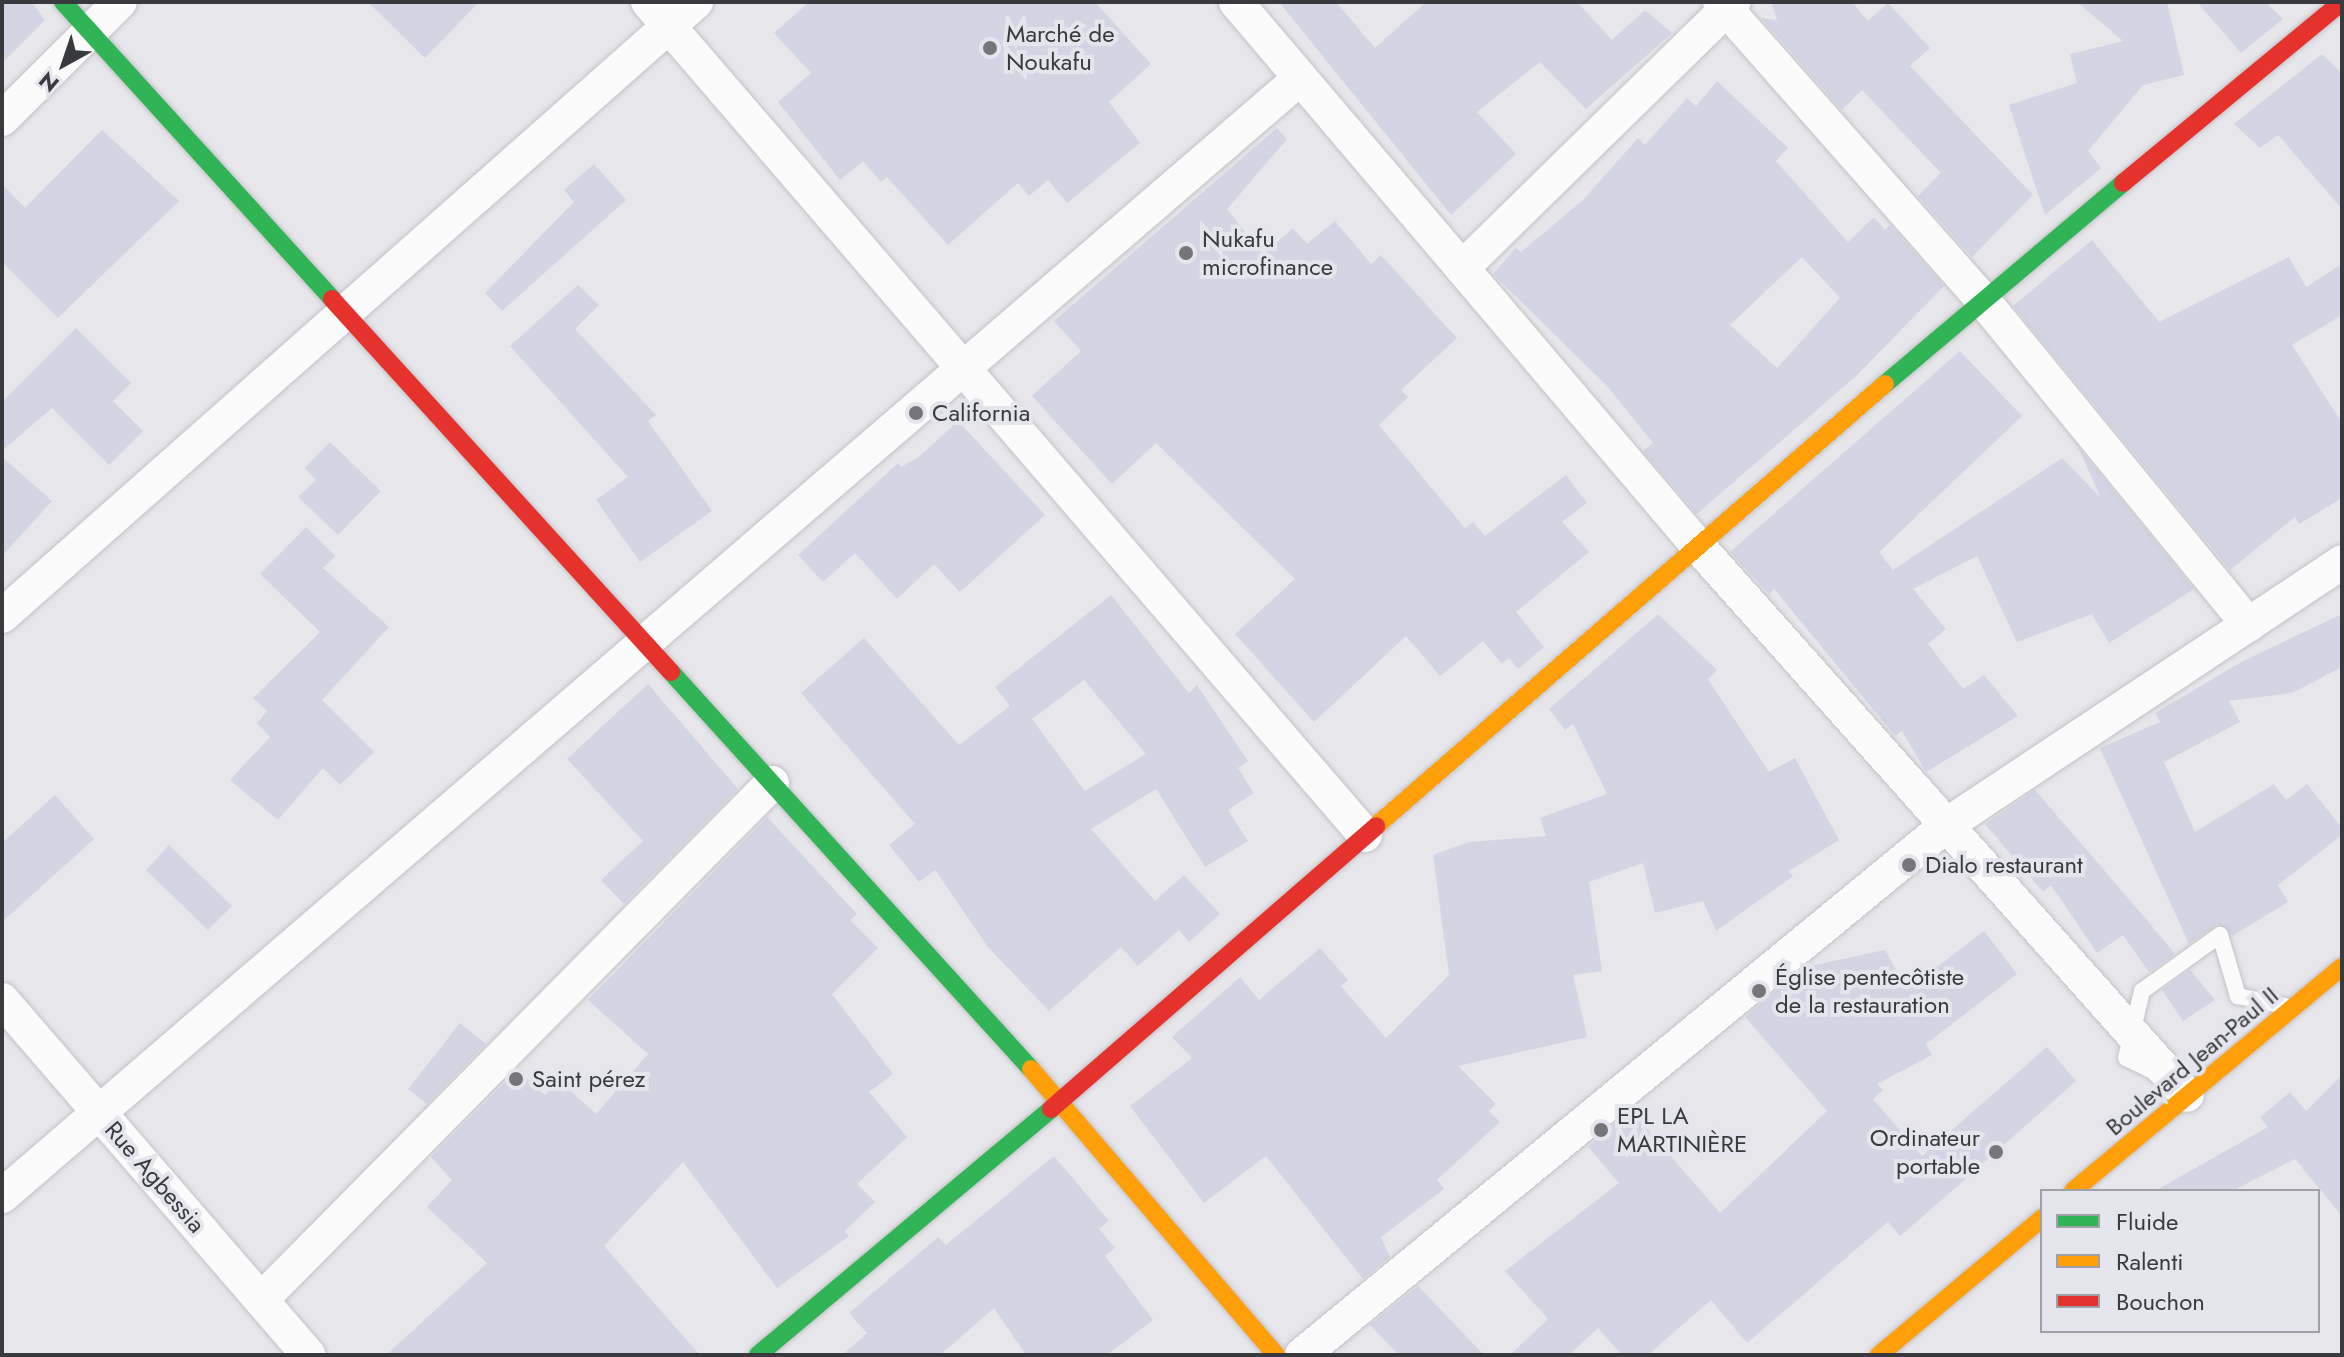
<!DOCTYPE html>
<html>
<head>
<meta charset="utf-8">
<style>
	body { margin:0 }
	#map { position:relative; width:2344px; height:1357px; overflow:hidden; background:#e6e6eb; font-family:Jost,sans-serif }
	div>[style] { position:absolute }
	.building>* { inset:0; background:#d3d5e5 }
	.roads { filter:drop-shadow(0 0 2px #c3c3c7) drop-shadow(0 0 2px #c3c3c7) }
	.lane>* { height:16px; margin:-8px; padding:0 8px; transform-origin:8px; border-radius:8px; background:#fbfbfc }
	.street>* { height:34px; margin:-17px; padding:0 17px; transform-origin:17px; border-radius:17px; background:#fbfbfc }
	.fast>* { height:18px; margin:-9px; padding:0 9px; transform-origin:9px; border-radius:9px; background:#30b455 }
	.slow>* { height:18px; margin:-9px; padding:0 9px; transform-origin:9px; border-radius:9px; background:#ff9f0a }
	.jam>* { height:18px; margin:-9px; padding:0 9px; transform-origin:9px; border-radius:9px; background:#e5322d }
	.dots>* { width:22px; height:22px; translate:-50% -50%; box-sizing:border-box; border:4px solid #e4e5ed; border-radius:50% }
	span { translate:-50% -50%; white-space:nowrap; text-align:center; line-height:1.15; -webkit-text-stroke:8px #e4e5ed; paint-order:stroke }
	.poi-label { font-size:24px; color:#393a3d }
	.left { translate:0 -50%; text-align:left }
	.right { translate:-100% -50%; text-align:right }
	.street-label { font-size:24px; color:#393a3d }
	.frame { position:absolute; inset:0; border:4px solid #393a3d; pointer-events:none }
	.legend { position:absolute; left:2040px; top:1189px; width:280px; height:144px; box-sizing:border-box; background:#e4e5ed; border:2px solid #a0a1a7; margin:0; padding:10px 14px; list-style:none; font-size:24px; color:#393a3d }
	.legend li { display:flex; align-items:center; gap:16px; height:40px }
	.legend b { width:40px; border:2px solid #a0a1a7 }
	.north { position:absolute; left:24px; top:24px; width:80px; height:80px; -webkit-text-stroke:6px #e4e5ed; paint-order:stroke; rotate:220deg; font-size:22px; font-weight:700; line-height:32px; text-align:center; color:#393a3d }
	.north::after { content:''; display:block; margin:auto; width:28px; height:36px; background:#393a3d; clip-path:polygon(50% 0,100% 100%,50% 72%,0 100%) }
</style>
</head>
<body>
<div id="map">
	<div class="building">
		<i style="clip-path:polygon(2px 2px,32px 2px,45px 20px,2px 63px)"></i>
		<i style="clip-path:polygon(368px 2px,479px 2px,425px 58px)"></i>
		<i style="clip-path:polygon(809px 2px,1095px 2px,1151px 64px,1109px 102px,1140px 143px,1067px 203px,1048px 180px,1029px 196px,1018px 183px,948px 245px,887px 177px,881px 182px,863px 161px,840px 180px,778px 102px,811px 73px,774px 33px)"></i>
		<i style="clip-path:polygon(1279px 2px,1336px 2px,1375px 48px,1426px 2px,1577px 2px,1612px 40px,1645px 10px,1672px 33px,1586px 109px,1540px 62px,1477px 112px,1516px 154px,1451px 215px)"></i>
		<i style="clip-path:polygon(1771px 2px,1852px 2px,1868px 21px,1888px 3px,1930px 48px,1910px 66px,2033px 195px,1972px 257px,1918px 196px,1941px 173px,1862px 90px,1842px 110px,1761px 18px,1777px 20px)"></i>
		<i style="clip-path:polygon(2077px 2px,2167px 2px,2184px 75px,2143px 85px,2088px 151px,2101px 168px,2045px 215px,2009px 105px,2077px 83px,2070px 54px,2123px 41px)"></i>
		<i style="clip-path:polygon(2197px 2px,2265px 2px,2283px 19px,2241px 53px)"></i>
		<i style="clip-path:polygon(2322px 54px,2342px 73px,2342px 209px,2278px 135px,2260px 148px,2234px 124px)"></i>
		<i style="clip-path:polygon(evenodd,1717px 81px,1788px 148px,1776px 161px,1848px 242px,1874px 217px,1885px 230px,1890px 225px,1944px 286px,1857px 375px,1697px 514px,1643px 451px,1653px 443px,1608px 387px,1493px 274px,1516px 248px,1521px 252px,1584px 199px,1638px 138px,1645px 145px,1687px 98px,1696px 106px,1717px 81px,1802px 257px,1840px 298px,1777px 368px,1730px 325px,1802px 257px)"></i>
		<i style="clip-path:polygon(1277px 128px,1287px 139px,1227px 209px,1263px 255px,1293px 228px,1307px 244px,1335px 221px,1371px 264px,1381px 255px,1457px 338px,1401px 390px,1408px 397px,1379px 425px,1465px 528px,1473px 522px,1485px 536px,1566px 475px,1587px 503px,1562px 522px,1589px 552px,1516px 612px,1544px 647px,1518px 669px,1509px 658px,1502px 664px,1483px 641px,1440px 676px,1406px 636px,1314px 722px,1235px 634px,1295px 579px,1156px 443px,1112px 484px,1032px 396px,1081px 351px,1054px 321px)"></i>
		<i style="clip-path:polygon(102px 130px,179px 201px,58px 318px,2px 262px,2px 184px,25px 208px)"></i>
		<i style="clip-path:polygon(594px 164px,626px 200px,502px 311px,485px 293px,574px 202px,564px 190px)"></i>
		<i style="clip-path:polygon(2092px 240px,2159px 322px,2289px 257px,2306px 287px,2342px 264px,2342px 315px,2292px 345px,2342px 423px,2342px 498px,2299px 524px,2295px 517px,2230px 570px,2013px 306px)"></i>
		<i style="clip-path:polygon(578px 285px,599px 305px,575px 329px,656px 415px,648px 421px,712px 511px,640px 562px,596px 500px,628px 477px,510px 346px)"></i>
		<i style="clip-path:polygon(76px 328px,131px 383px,113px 401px,143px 431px,109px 465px,52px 408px,2px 451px,2px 402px)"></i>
		<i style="clip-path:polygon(1960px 351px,2022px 416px,1879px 552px,1893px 570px,2062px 458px,2101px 498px,2078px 447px,2194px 589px,2109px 643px,2092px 614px,2017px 642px,1977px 556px,1913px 589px,1946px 629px,1928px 644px,1963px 689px,1984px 675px,2018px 716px,1926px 772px,1902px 731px,1895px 736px,1774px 589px,1769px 594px,1730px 552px)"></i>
		<i style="clip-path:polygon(958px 421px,1045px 515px,960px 592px,934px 564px,897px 599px,855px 553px,823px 582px,798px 555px,898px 463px,901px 467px,919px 457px)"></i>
		<i style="clip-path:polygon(330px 442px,381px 491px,338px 535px,298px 497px,316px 480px,305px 468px)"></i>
		<i style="clip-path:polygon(2px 457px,52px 501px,2px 556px)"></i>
		<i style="clip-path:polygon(306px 527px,335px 556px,323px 568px,389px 627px,322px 700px,374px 752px,340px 785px,323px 768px,278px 820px,230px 780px,270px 737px,257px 723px,267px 711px,253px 698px,320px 632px,260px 574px)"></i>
		<i style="clip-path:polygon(evenodd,1111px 595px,1189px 693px,1197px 685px,1248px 761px,1238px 768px,1254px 793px,1228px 810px,1248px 841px,1205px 867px,1156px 789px,1091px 829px,1155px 901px,1184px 875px,1220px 914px,1189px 942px,1179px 930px,1138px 966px,1121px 947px,1049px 1011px,988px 947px,935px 870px,919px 882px,889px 845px,915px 824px,801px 693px,864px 638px,959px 745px,1010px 706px,995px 687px,1111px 595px,1084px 680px,1146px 754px,1085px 791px,1032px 719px,1084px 680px)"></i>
		<i style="clip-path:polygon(1658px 614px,1717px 670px,1708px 679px,1769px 772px,1795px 758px,1839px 840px,1789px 871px,1793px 876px,1716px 931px,1703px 901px,1655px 913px,1643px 863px,1589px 882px,1602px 971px,1573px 975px,1587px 1037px,1458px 1066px,1496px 1104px,1489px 1111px,1500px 1122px,1437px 1180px,1444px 1189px,1381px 1237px,1390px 1257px,1363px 1279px,1266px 1156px,1204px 1203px,1130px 1106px,1192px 1058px,1172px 1037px,1240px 977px,1259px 1000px,1320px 948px,1348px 980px,1341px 986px,1386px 1038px,1449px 975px,1433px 855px,1469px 842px,1546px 836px,1540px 818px,1607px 794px,1573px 724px,1565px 730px,1549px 709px)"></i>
		<i style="clip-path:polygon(2342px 614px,2342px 667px,2292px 693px,2229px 701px,2240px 722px,2164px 762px,2195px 832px,2274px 784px,2286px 800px,2307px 784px,2342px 828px,2342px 835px,2278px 885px,2288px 902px,2232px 936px,2218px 924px,2189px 944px,2100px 748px,2160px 722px,2155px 713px,2243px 661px)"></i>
		<i style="clip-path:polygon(648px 684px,738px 789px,624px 904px,601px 880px,643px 841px,567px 759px)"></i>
		<i style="clip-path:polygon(2035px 790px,2146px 919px,2175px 954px,2149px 972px,2123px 935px,2097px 953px,2051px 885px,2043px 892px,1985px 824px)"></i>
		<i style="clip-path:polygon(55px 795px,94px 839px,2px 922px,2px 843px)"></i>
		<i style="clip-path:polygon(767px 817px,857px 914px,850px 920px,878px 948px,832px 994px,893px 1074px,869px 1092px,907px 1137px,857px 1184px,875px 1202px,845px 1231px,849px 1236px,777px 1288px,683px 1162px,604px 1246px,700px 1355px,386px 1355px,487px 1263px,427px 1207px,452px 1180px,431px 1157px,517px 1070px,545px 1095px,559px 1080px,596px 1114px,648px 1054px,588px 1000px)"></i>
		<i style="clip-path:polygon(169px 845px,232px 906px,208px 930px,146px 870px)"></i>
		<i style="clip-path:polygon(1984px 931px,2017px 974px,1926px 1044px,1932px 1055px,1877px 1084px,1883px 1090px,1873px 1099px,1922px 1156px,2047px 1047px,2076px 1081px,1952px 1191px,1900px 1236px,1888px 1222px,1747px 1343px,1711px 1300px,1648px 1355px,1622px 1355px,1598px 1328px,1569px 1355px,1510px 1355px,1548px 1319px,1505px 1271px,1619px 1183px,1588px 1147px,1631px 1110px,1720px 1213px,1827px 1111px,1745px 1017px,1805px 967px,1885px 950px,1907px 990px)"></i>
		<i style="clip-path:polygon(2190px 970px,2215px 1000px,2183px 1021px,2162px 990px)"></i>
		<i style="clip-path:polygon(460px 1023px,486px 1044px,427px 1104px,408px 1089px)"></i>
		<i style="clip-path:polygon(2342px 1075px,2342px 1216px,2295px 1159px,2232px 1191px,2155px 1191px,2268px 1127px,2260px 1117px,2290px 1092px,2306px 1111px)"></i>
		<i style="clip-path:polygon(1054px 1156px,1109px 1221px,1099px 1229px,1115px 1248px,1105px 1256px,1153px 1320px,1107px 1355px,1026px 1355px,994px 1308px,940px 1355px,842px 1355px,867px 1333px,849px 1313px,938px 1237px,946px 1245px)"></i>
		<i style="clip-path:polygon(1418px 1286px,1484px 1355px,1399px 1355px,1370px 1325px)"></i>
	</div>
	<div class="roads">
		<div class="lane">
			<i style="left:2155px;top:1072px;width:32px;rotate:-154deg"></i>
			<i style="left:2126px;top:1058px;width:69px;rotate:-76.6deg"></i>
			<i style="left:2142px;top:991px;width:96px;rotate:-35.7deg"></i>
			<i style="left:2220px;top:935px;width:64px;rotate:73.6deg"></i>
			<i style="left:2238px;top:996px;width:48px;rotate:12deg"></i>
		</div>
		<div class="street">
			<i style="left:648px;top:2px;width:1099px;rotate:49.28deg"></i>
			<i style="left:1236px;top:2px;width:714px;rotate:49.66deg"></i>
			<i style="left:1698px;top:546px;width:735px;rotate:48.31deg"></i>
			<i style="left:1720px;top:2px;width:396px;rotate:48.6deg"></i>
			<i style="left:1982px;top:299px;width:421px;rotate:50.7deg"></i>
			<i style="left:2px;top:119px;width:166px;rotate:-44.8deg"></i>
			<i style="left:1462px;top:268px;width:380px;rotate:-44.4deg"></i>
			<i style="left:2px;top:616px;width:927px;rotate:-41.5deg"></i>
			<i style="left:2px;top:1000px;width:469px;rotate:49.2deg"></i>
			<i style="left:2px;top:1196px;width:1710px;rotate:-40.73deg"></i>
			<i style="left:261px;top:1300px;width:727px;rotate:-45.33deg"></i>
			<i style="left:1302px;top:1355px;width:836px;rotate:-39.42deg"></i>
			<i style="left:1948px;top:824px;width:473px;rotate:-33.6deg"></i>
		</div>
		<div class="fast">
			<i style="left:63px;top:2px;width:401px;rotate:47.8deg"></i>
			<i style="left:1885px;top:384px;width:312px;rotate:-40.2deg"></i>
			<i style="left:671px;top:672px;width:536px;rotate:47.8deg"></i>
			<i style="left:758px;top:1355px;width:383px;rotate:-40deg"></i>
		</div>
		<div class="slow">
			<i style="left:1376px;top:826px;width:674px;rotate:-40.97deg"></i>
			<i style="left:1031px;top:1069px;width:377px;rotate:49.4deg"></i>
			<i style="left:2073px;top:1191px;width:350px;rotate:-39.8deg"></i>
			<i style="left:1879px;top:1355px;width:213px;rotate:-40deg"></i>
		</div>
		<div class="jam">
			<i style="left:2123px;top:183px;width:284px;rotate:-39.6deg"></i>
			<i style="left:332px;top:299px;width:504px;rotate:47.73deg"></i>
			<i style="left:1051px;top:1109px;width:431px;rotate:-41deg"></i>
		</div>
	</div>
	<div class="dots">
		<i style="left:990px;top:48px;background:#76767a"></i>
		<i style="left:1186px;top:253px;background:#76767a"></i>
		<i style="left:916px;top:413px;background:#76767a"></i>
		<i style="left:1909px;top:865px;background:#76767a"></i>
		<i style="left:1759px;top:991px;background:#76767a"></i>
		<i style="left:516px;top:1079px;background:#76767a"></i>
		<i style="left:1601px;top:1130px;background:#76767a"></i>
		<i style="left:1996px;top:1152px;background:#76767a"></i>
	</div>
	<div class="poi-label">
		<span class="left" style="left:1006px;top:48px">Marché de<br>Noukafu</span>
		<span class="left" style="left:1202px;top:253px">Nukafu<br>microfinance</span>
		<span class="left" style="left:932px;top:413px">California</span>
		<span class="left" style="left:1925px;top:865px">Dialo restaurant</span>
		<span class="left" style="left:1775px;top:991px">Église pentecôtiste<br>de la restauration</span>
		<span class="left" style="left:532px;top:1079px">Saint pérez</span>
		<span class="left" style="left:1617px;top:1130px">EPL LA<br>MARTINIÈRE</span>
		<span class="right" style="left:1980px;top:1152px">Ordinateur<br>portable</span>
	</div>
	<div class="street-label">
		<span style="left:2192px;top:1061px;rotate:-40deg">Boulevard Jean-Paul II</span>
		<span style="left:155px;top:1177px;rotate:49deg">Rue Agbessia</span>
	</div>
	<div class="frame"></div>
	<ul class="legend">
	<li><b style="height:10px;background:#30b455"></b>Fluide</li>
	<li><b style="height:10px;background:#ff9f0a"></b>Ralenti</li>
	<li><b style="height:10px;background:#e5322d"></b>Bouchon</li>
	</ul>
	<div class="north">N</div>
</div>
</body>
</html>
